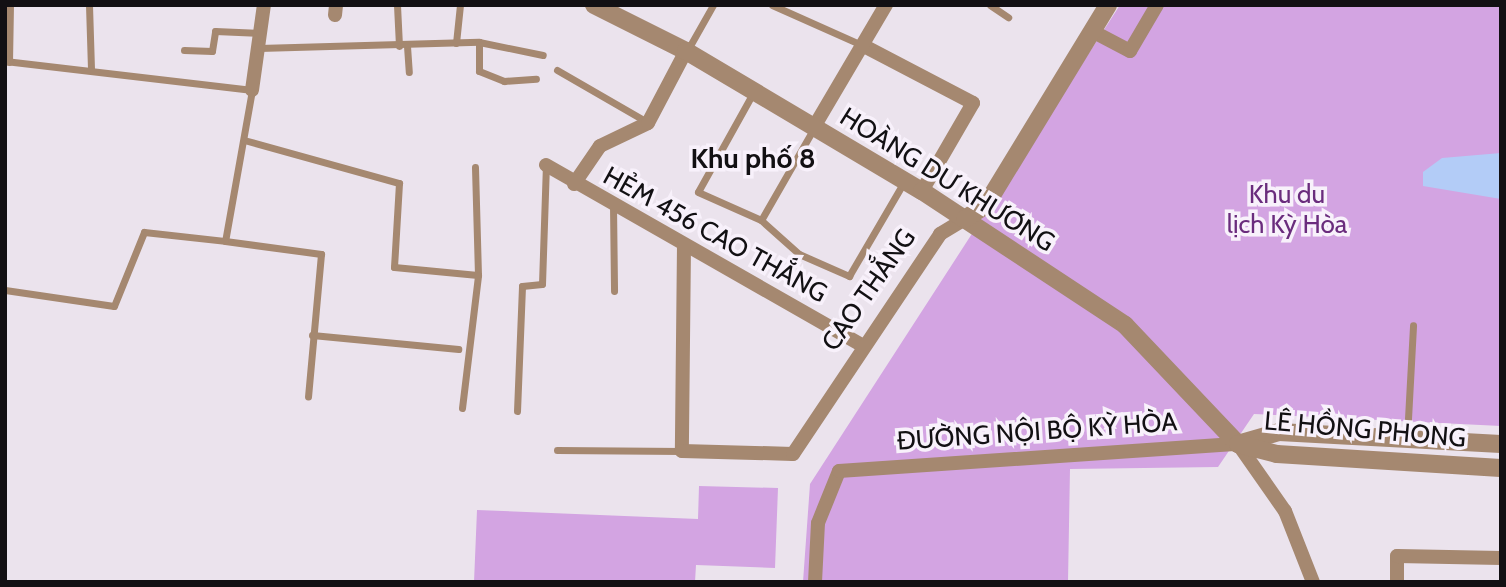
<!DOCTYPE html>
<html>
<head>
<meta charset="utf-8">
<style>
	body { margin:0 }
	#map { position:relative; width:1506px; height:587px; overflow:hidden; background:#ebe3ed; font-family:Cabin,sans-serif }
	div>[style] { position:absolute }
	.green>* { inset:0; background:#d3a4e2 }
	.water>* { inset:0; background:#b3ccf7 }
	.service>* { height:7px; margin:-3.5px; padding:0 3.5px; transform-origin:3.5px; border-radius:3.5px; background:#a58870 }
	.minor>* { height:14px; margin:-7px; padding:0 7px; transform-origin:7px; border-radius:7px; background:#a58870 }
	.tertiary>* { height:18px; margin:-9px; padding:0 9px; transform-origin:9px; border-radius:9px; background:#a58870 }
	span { translate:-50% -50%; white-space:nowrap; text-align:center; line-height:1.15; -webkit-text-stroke:7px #f8f1fb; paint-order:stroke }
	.street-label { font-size:26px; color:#121013 }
	.park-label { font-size:26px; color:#6a2c7d }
	.neighbourhood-label { font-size:28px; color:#121013; font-weight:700 }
	.frame { position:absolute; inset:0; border:7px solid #121013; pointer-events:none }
</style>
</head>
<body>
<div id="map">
	<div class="green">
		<i style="clip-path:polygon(1120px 5px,1501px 5px,1501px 426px,1254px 414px,1218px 467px,1070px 469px,1068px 582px,803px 582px,810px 484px)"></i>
		<i style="clip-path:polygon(699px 486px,778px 488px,775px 568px,696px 565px,695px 582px,474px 582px,477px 510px,698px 519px)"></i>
	</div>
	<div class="water">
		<i style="clip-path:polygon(1501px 153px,1501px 199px,1423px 186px,1423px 172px,1442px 158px)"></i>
	</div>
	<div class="service">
		<i style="left:89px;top:5px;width:65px;rotate:88.2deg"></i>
		<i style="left:397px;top:5px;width:41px;rotate:87.2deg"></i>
		<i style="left:772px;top:5px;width:101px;rotate:24deg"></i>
		<i style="left:990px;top:5px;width:22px;rotate:34deg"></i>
		<i style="left:479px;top:42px;width:29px;rotate:90deg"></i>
		<i style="left:479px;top:71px;width:27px;rotate:22deg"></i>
		<i style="left:504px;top:81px;width:32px;rotate:-4deg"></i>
		<i style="left:456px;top:43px;width:38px;rotate:-84deg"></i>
		<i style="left:407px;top:46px;width:26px;rotate:86deg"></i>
		<i style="left:259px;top:48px;width:220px;rotate:-1.6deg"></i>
		<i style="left:479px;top:42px;width:65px;rotate:11.5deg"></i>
		<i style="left:184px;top:50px;width:28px;rotate:2deg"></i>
		<i style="left:212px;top:51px;width:20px;rotate:-81deg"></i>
		<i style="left:215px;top:31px;width:45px;rotate:2.5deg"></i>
		<i style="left:687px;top:51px;width:53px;rotate:-60.5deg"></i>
		<i style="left:5px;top:61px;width:249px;rotate:6.7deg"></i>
		<i style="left:252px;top:90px;width:153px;rotate:100.1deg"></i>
		<i style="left:225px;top:241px;width:97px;rotate:7.7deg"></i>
		<i style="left:321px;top:254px;width:143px;rotate:95.2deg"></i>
		<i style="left:9px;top:62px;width:57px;rotate:-89deg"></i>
		<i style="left:557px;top:70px;width:104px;rotate:30deg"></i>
		<i style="left:753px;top:93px;width:113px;rotate:119.1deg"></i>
		<i style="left:698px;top:192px;width:69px;rotate:24deg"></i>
		<i style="left:814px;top:128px;width:106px;rotate:119.9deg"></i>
		<i style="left:761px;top:220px;width:51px;rotate:41.8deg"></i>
		<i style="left:799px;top:254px;width:55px;rotate:23.7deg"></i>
		<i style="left:849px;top:276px;width:109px;rotate:-59.7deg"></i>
		<i style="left:244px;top:140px;width:161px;rotate:15.5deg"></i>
		<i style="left:399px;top:183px;width:84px;rotate:93.4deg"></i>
		<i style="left:394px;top:267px;width:84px;rotate:5.4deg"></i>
		<i style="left:478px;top:275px;width:108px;rotate:-91.6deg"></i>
		<i style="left:613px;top:205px;width:86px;rotate:89.3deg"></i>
		<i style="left:5px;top:290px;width:110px;rotate:8.4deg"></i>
		<i style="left:114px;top:306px;width:80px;rotate:-67.9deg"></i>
		<i style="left:144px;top:232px;width:81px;rotate:6.3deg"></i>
		<i style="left:312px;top:335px;width:147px;rotate:5.5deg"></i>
		<i style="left:462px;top:408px;width:134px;rotate:-83.1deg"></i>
		<i style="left:517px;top:411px;width:125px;rotate:-87.7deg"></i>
		<i style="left:522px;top:286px;width:20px;rotate:-6deg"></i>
		<i style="left:542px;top:284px;width:118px;rotate:-88.1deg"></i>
		<i style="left:1407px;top:437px;width:112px;rotate:-86.9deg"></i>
		<i style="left:557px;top:450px;width:125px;rotate:0.5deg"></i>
	</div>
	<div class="minor">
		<i style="left:335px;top:15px;width:10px;rotate:-84deg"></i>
		<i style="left:1092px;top:31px;width:43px;rotate:27.8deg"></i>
		<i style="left:1130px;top:51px;width:53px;rotate:-59.6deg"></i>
		<i style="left:864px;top:46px;width:123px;rotate:27.6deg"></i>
		<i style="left:973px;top:103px;width:102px;rotate:120.1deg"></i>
		<i style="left:252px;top:90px;width:86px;rotate:-82deg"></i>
		<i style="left:814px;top:127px;width:142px;rotate:-59.5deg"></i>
		<i style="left:546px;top:165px;width:363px;rotate:29.7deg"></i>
		<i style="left:574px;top:184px;width:46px;rotate:-55.6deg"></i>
		<i style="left:600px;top:146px;width:53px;rotate:-25.6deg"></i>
		<i style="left:648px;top:123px;width:81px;rotate:-62.2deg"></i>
		<i style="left:684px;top:245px;width:206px;rotate:90.6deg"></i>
		<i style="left:682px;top:451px;width:111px;rotate:1.5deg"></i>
		<i style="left:793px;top:454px;width:265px;rotate:-56.2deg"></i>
		<i style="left:940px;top:234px;width:29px;rotate:-31deg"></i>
		<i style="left:815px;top:582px;width:59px;rotate:-87.1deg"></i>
		<i style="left:818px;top:523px;width:56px;rotate:-68deg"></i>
		<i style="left:839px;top:471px;width:400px;rotate:-3.9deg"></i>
		<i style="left:1238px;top:444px;width:82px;rotate:55deg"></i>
		<i style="left:1285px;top:511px;width:76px;rotate:68.5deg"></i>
		<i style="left:1397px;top:582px;width:26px;rotate:-90deg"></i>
		<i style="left:1397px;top:556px;width:104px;rotate:1.1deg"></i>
	</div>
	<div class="tertiary">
		<i style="left:594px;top:5px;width:103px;rotate:26.6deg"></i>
		<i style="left:686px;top:51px;width:274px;rotate:30.7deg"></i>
		<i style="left:922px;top:191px;width:243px;rotate:33.4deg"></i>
		<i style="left:1125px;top:325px;width:164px;rotate:46.5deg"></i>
		<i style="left:965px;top:219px;width:25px;rotate:-34deg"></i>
		<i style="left:986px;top:205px;width:234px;rotate:-58.6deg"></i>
		<i style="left:1238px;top:444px;width:43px;rotate:-16.3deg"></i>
		<i style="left:1279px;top:432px;width:222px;rotate:3.1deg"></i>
		<i style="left:1238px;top:444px;width:40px;rotate:14.4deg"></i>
		<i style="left:1277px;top:454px;width:224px;rotate:3.6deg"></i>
	</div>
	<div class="street-label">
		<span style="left:947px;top:180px;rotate:32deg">HOÀNG DƯ KHƯƠNG</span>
		<span style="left:715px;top:235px;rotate:29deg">HẺM 456 CAO THẮNG</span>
		<span style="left:869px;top:290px;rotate:-55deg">CAO THẮNG</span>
		<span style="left:1365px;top:430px;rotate:5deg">LÊ HỒNG PHONG</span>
		<span style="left:1037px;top:432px;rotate:-4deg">ĐƯỜNG NỘI BỘ KỲ HÒA</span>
	</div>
	<div class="park-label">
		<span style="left:1287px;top:210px">Khu du<br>lịch Kỳ Hòa</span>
	</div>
	<div class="neighbourhood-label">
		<span style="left:753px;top:158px">Khu phố 8</span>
	</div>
	<div class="frame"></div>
</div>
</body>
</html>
